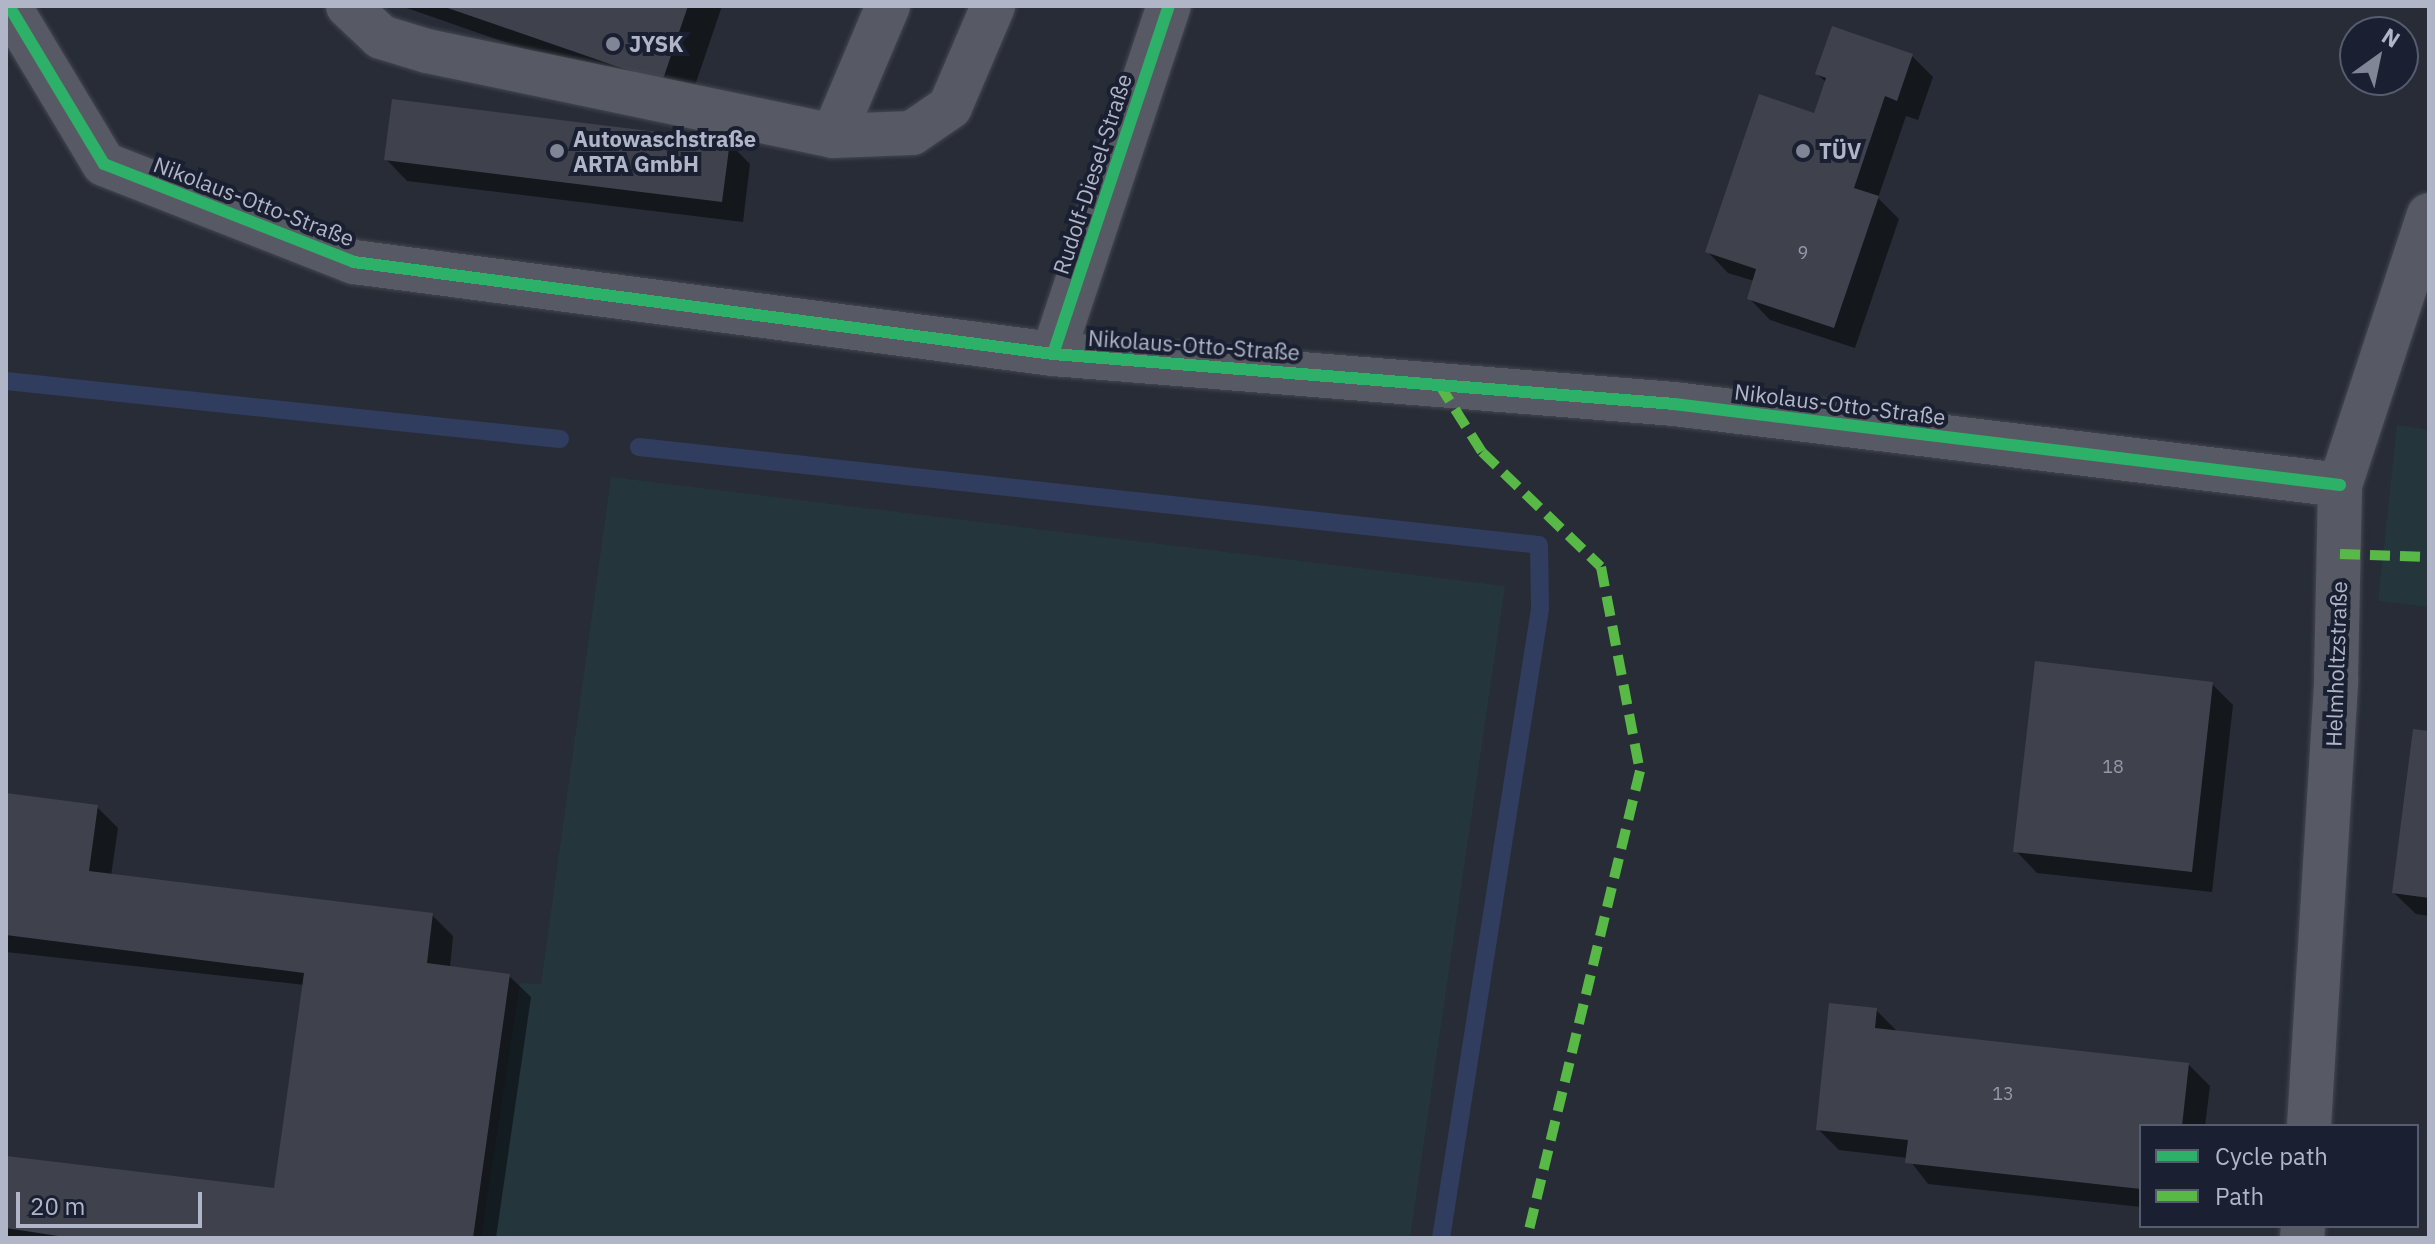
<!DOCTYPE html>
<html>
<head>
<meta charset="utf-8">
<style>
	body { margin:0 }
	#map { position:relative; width:2435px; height:1244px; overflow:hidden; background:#272c36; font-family:"IBM Plex Sans",sans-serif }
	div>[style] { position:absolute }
	.green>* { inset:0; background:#24353c }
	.shadow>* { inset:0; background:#0007 }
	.stream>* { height:18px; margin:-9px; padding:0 9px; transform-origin:9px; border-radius:9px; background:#313d5e }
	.building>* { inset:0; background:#3f424c }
	.roads { filter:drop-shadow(0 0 2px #43474f) drop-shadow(0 0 2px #43474f) }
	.minor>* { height:44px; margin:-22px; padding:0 22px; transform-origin:22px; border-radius:22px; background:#575a64 }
	.quiet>* { height:10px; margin-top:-5px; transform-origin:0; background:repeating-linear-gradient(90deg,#58b947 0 20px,transparent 0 30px) }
	.cycleway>* { height:12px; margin:-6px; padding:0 6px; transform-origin:6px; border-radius:6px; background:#2db169 }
	.dots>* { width:22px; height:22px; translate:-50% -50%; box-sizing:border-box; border:4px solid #1a2031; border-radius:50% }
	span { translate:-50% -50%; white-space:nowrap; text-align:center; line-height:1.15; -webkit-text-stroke:8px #1a2031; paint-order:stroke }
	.number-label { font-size:18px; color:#9499a9 }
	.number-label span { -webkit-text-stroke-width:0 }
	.poi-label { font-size:22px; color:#b0b6c8; font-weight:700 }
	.left { translate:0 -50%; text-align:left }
	.street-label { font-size:22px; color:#b0b6c8 }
	.frame { position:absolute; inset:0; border:8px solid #b0b6c8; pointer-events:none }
	.legend { position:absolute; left:2139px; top:1124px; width:280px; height:104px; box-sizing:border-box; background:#1a2031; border:2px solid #565c6d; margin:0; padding:10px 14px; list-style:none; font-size:24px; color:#b0b6c8 }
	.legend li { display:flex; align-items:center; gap:16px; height:40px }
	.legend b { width:40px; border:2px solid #565c6d }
	.north { position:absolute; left:2339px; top:16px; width:80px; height:80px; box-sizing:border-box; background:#1a2031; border:2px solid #565c6d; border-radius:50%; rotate:33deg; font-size:22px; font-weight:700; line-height:32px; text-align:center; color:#b0b6c8 }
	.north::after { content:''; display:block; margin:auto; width:28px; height:36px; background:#808695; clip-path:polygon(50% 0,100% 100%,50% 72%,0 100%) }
	.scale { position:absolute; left:16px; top:1192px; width:186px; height:36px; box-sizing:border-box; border:4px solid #b0b6c8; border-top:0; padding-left:10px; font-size:24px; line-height:28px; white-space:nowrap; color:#b0b6c8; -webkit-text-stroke:6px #1a2031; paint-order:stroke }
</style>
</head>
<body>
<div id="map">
	<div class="green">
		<i style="clip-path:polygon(2397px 425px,2429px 430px,2429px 607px,2378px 601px)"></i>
		<i style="clip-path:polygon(611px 477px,1505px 586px,1410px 1238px,481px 1238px,520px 983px,541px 984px)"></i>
	</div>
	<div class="shadow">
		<i style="clip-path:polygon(401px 6px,722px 6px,688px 106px)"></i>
		<i style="clip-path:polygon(1912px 56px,1933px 77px,1918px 120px,1906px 116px,1878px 198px,1899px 219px,1855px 348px,1770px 320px,1749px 298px,1754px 281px,1728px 273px,1707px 251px,1815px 115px,1826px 82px,1817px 74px)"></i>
		<i style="clip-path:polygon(729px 143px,750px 164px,743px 222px,407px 181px,386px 159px)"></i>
		<i style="clip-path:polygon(2212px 684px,2233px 705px,2212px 892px,2037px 873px,2016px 851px)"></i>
		<i style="clip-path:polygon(2429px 733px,2429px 916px,2416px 914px,2394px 893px)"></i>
		<i style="clip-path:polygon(6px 795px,97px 807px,118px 828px,111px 876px,432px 915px,453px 936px,450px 968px,509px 976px,531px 997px,496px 1238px,6px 1238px,6px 1157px,276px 1190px,305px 985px,6px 952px)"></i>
		<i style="clip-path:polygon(1876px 1010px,1897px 1031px,2189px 1065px,2210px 1086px,2205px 1126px,2141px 1126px,2141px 1207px,1928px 1184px,1908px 1158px,1839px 1150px,1818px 1129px)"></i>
	</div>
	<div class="stream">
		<i style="left:6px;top:381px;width:557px;rotate:5.98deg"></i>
		<i style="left:639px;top:447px;width:905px;rotate:6.21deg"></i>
		<i style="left:1539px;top:545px;width:64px;rotate:89.1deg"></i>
		<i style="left:1540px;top:609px;width:637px;rotate:98.94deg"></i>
	</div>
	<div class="building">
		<i style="clip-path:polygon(442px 6px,688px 6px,662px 82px)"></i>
		<i style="clip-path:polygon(1832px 26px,1913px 54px,1897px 101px,1885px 96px,1854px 188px,1879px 196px,1834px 328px,1747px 299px,1756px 269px,1705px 252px,1759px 94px,1814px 113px,1826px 78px,1815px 74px)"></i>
		<i style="clip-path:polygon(392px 99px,730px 141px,722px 202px,384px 160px)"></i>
		<i style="clip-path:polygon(2035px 661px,2213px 682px,2192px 872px,2013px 852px)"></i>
		<i style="clip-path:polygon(2413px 729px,2429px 731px,2429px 898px,2392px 893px)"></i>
		<i style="clip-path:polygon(6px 793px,98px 805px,89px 871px,433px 913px,427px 963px,510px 974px,473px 1238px,71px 1238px,6px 1228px,6px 1156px,274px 1188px,304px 973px,6px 935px)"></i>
		<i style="clip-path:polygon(1829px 1003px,1877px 1008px,1875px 1028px,2189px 1063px,2182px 1126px,2141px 1126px,2141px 1189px,1905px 1163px,1908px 1140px,1816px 1130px)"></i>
	</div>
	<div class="roads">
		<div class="minor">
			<i style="left:9px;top:6px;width:184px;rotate:59deg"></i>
			<i style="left:104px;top:164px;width:269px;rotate:21.4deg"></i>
			<i style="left:354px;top:262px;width:705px;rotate:7.5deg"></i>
			<i style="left:1053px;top:354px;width:623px;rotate:4.6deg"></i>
			<i style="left:1674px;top:404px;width:671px;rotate:6.93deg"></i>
			<i style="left:348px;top:6px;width:45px;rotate:43.2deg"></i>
			<i style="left:381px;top:37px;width:48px;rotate:16.9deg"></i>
			<i style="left:427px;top:51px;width:415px;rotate:11.8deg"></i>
			<i style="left:833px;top:136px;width:79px;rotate:-2.2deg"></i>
			<i style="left:912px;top:133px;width:46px;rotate:-34.4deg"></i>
			<i style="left:950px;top:107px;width:110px;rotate:-66.9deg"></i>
			<i style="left:833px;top:136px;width:141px;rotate:-67.1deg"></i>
			<i style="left:1053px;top:354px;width:367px;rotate:-71.6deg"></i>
			<i style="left:2309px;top:1126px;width:448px;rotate:-86.5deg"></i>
			<i style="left:2336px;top:679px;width:194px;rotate:-88.8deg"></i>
			<i style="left:2340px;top:485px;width:284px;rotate:-71.8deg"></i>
			<i style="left:2302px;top:1238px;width:12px;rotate:-85deg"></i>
		</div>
	</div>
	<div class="quiet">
		<i style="left:1439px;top:384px;width:80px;rotate:57.7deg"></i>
		<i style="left:1482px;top:452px;width:165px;rotate:44deg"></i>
		<i style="left:1601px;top:567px;width:208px;rotate:79.2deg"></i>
		<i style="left:1640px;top:771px;width:480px;rotate:103.6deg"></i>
		<i style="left:2340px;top:554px;width:89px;rotate:1.9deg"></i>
	</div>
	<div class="cycleway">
		<i style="left:9px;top:6px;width:184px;rotate:59deg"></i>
		<i style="left:104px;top:164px;width:269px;rotate:21.4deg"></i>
		<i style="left:354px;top:262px;width:705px;rotate:7.5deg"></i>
		<i style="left:1053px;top:354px;width:623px;rotate:4.6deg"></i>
		<i style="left:1674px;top:404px;width:671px;rotate:6.93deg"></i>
		<i style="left:1053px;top:354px;width:367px;rotate:-71.6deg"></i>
	</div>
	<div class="dots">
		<i style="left:613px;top:44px;background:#808695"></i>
		<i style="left:557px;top:151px;background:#808695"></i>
		<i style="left:1803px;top:151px;background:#808695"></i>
	</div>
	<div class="number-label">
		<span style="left:1803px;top:253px">9</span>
		<span style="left:2113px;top:767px">18</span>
		<span style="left:2003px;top:1094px">13</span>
	</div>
	<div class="poi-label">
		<span class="left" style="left:629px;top:44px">JYSK</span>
		<span class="left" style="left:573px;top:151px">Autowaschstraße<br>ARTA GmbH</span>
		<span class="left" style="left:1819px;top:151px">TÜV</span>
	</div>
	<div class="street-label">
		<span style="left:1092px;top:174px;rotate:-72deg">Rudolf-Diesel-Straße</span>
		<span style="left:254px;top:201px;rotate:21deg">Nikolaus-Otto-Straße</span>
		<span style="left:1194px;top:345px;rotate:4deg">Nikolaus-Otto-Straße</span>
		<span style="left:1840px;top:404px;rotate:7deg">Nikolaus-Otto-Straße</span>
		<span style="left:2336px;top:664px;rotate:-88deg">Helmholtzstraße</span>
	</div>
	<div class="frame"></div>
	<ul class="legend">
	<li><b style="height:10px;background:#2db169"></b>Cycle path</li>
	<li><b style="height:10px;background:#58b947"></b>Path</li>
	</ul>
	<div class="north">N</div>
	<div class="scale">20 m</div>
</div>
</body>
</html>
